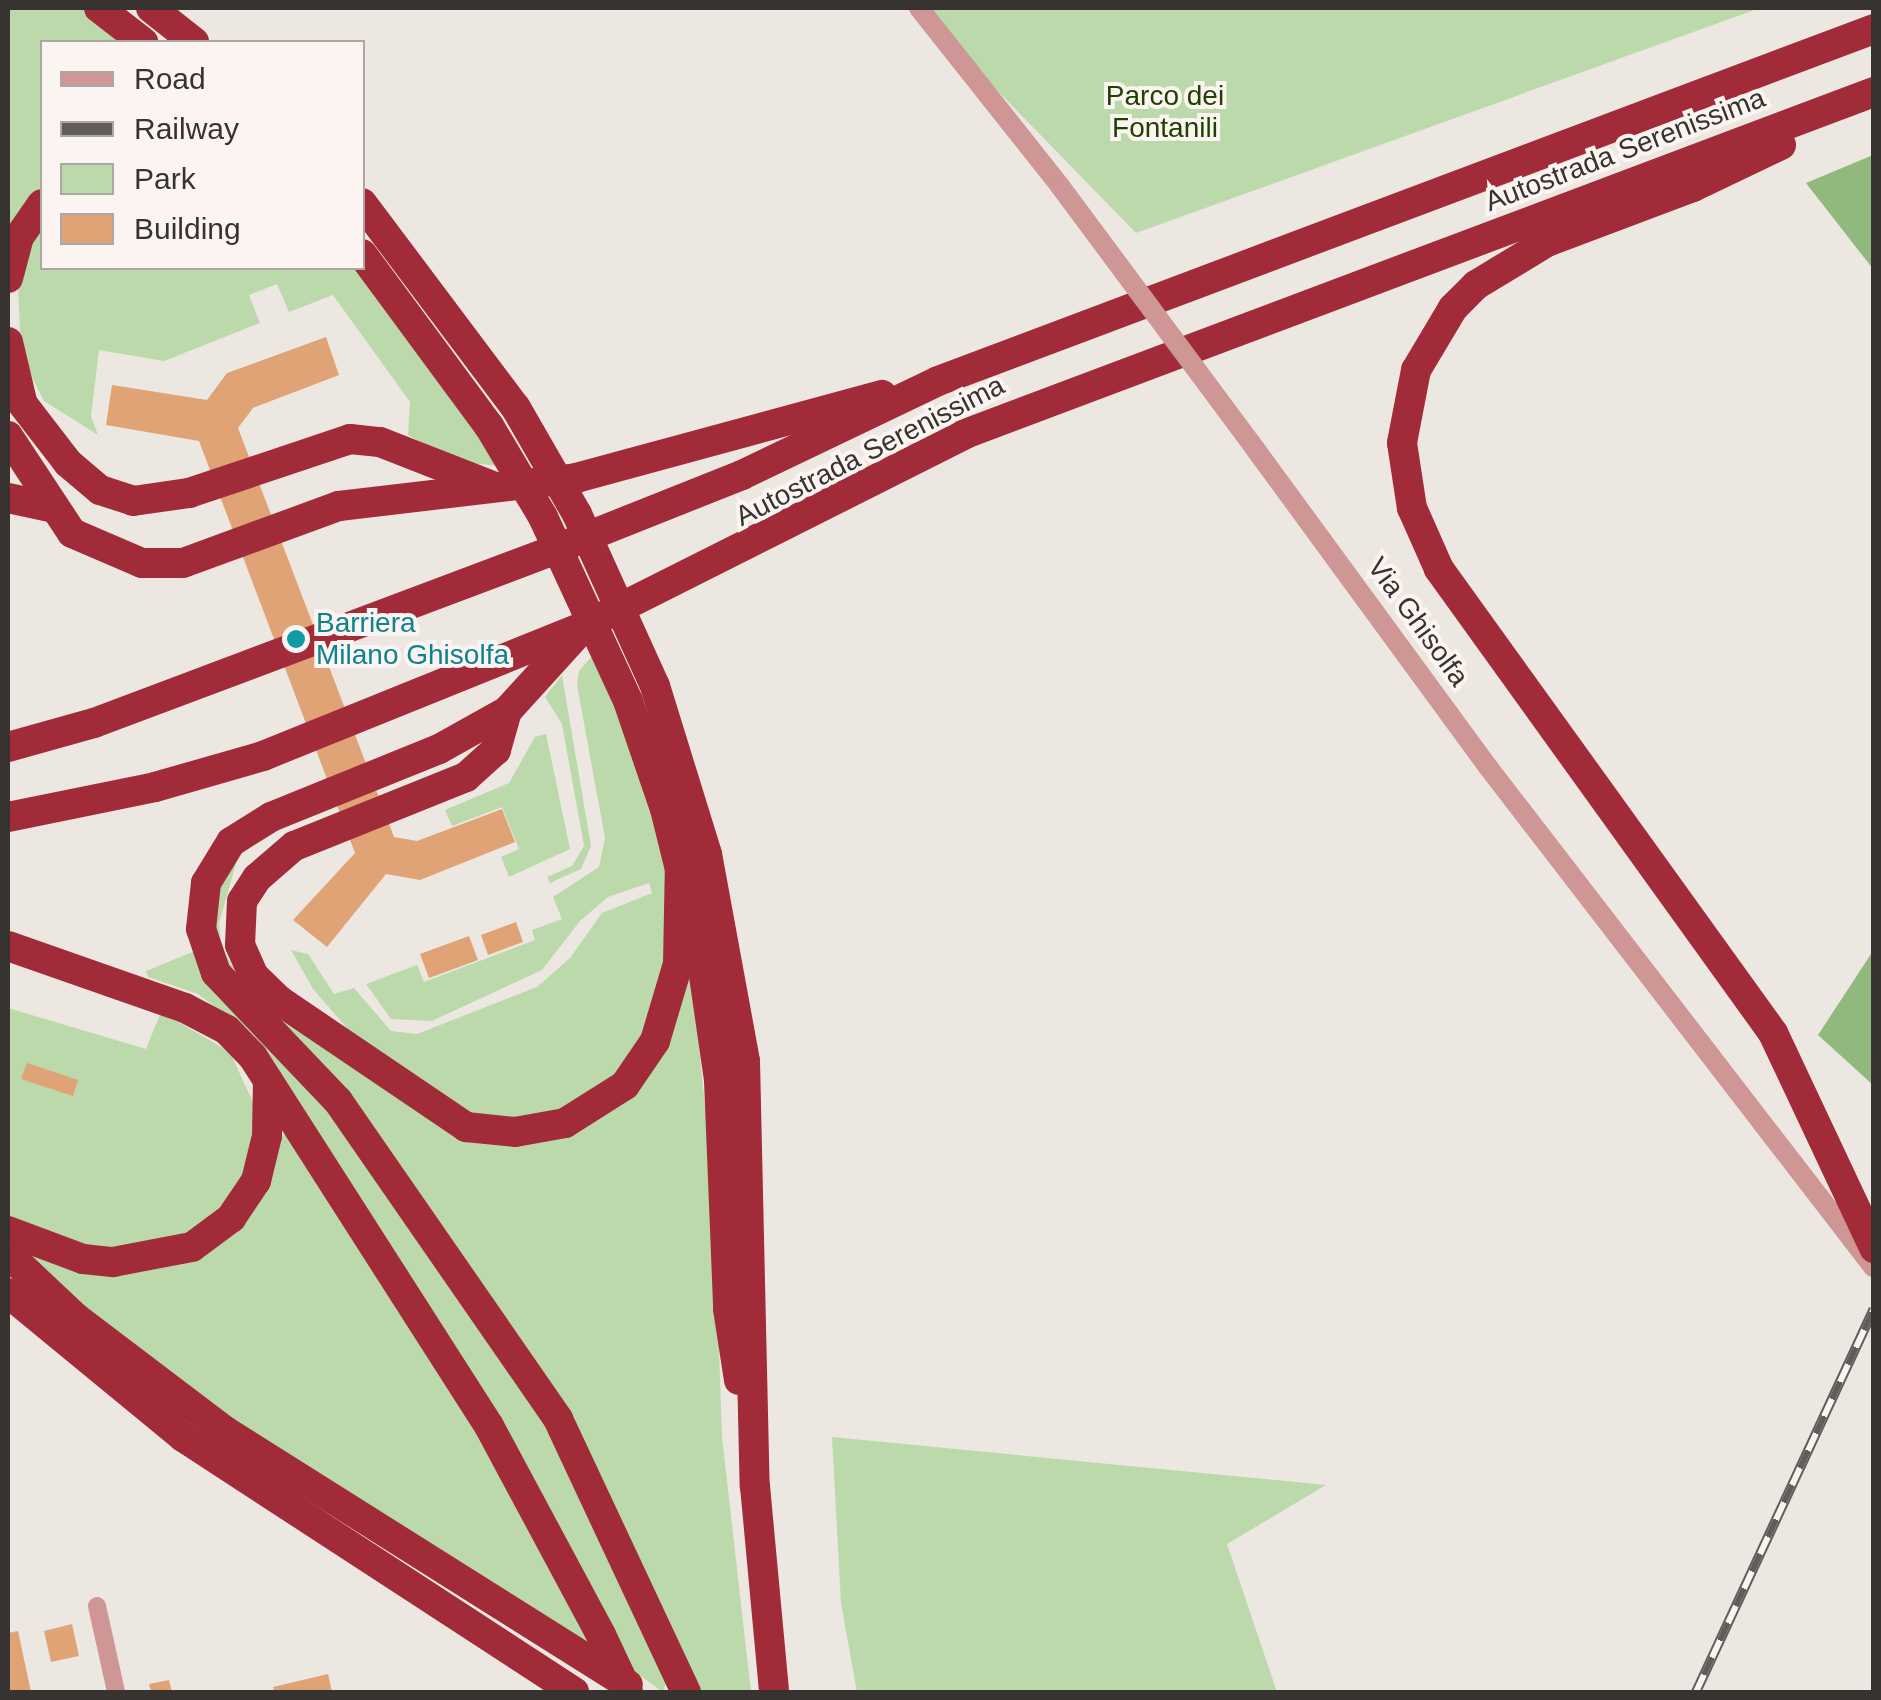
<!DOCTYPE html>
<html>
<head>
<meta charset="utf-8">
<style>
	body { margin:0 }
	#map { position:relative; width:1881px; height:1700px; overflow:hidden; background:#ede7e2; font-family:Helvetica,sans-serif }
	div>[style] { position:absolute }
	.green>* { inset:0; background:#bbd9ab }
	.forest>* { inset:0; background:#92b97d }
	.building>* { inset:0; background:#e0a376 }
	.minor>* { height:18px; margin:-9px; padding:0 9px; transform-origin:9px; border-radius:9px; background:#cf9696 }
	.tertiary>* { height:20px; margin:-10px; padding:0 10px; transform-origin:10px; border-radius:10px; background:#cf9696 }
	.motorway>* { height:30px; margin:-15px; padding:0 15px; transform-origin:15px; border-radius:15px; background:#a22b3a }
	.rail>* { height:10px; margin-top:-5px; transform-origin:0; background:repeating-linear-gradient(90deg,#fbf4f0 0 19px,#615d5a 0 38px); box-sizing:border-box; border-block:2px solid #615d5a }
	.tertiary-bridge>* { height:20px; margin:-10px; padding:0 10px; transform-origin:10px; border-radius:10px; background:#cf9696 }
	.motorway-bridge>* { height:30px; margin:-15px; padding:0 15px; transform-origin:15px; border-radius:15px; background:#a22b3a }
	.dots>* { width:28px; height:28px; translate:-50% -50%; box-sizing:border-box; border:5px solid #fbf4f0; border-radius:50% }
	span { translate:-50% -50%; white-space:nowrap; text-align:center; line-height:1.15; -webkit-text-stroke:8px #fbf4f0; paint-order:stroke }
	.park-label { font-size:28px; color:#1e4200 }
	.street-label { font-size:28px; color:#363331 }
	.culture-label { font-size:28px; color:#0d838f }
	.left { translate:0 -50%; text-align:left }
	.frame { position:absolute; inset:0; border:10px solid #363331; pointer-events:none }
	.legend { position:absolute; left:40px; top:40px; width:325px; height:230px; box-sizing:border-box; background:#fbf4f0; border:2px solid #aca7a4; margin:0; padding:12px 18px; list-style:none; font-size:30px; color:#363331 }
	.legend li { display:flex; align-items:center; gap:20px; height:50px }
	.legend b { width:50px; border:2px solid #aca7a4 }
</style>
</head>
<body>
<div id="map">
	<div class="green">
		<i style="clip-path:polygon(8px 8px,85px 8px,132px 42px,42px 42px,42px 190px,8px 244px)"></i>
		<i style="clip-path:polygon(917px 8px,1760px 8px,1136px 233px)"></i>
		<i style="clip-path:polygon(42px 219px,42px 268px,360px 268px,500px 466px,460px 462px,408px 435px,410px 402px,333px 295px,289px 312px,277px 284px,249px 295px,260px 323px,164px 361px,99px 350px,91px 416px,98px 435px,44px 401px,21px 356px,18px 283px)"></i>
		<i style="clip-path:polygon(594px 654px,663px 837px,671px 924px,658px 1002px,629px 1063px,580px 1106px,521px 1122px,464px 1114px,360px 1043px,313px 989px,291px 950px,308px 954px,334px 994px,354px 988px,391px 1031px,417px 1034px,537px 987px,570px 958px,602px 913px,652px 893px,649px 883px,608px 897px,580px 921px,542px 970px,432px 1021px,391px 1019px,366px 984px,417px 965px,424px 982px,535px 940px,532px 930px,562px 919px,553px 897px,599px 867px,605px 838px,577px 685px,579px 671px)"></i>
		<i style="clip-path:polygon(562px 675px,591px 846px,581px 869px,550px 883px,547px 877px,572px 866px,584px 846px,562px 724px,545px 697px)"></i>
		<i style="clip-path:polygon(546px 734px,570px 849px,509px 877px,501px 857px,519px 849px,502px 807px,452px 826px,445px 810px,509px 783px,535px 737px)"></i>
		<i style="clip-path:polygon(237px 860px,219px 923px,221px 945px,238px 977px,418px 1111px,579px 1130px,683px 979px,692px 976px,714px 1196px,722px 1437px,751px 1692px,697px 1692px,618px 1513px,231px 978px,211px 935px,213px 896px)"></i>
		<i style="clip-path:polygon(195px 951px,320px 1095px,529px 1395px,578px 1482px,666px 1682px,663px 1692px,628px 1667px,253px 1036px,198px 994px,148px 977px,146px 971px)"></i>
		<i style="clip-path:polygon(8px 1008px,146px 1049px,161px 1012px,230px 1052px,255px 1107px,246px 1180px,201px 1231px,100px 1252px,8px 1219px)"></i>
		<i style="clip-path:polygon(289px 1128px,497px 1461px,590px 1644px,315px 1478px,94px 1324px,24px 1249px,124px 1275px,182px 1264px)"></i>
		<i style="clip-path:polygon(832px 1437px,1326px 1485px,1227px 1544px,1277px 1692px,857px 1692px,841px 1603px)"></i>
	</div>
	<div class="forest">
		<i style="clip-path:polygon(1873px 155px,1873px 269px,1806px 183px)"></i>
		<i style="clip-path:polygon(1873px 951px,1873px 1085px,1818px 1035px)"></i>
	</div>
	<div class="building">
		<i style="clip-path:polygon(326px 337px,339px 375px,253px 408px,238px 428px,394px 837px,417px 841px,502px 809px,515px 842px,420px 880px,386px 874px,327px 947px,293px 920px,355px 853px,199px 441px,106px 425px,112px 385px,207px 400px,227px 373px)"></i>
		<i style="clip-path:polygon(516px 922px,523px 942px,488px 955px,481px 935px)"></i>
		<i style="clip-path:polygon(469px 936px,478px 960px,429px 978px,420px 954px)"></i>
		<i style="clip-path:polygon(27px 1063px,78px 1080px,73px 1096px,21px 1079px)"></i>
		<i style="clip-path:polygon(72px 1624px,79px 1656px,51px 1662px,44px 1631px)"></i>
		<i style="clip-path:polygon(18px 1631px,31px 1692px,8px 1692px,8px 1633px)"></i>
		<i style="clip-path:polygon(328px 1674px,332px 1692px,274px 1692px,273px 1687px)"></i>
		<i style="clip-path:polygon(169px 1680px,172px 1692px,151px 1692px,149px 1684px)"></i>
	</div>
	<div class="minor">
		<i style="left:97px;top:1606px;width:88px;rotate:77.5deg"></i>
	</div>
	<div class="tertiary">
		<i style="left:919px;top:8px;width:227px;rotate:51.6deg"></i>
		<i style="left:1256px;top:450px;width:393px;rotate:53.8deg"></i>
		<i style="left:1488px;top:767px;width:632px;rotate:52.39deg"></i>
	</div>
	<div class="motorway">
		<i style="left:99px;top:8px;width:56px;rotate:37.7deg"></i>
		<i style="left:151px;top:8px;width:55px;rotate:38.3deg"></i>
		<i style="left:1781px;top:145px;width:98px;rotate:154.5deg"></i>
		<i style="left:1693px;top:187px;width:156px;rotate:159.4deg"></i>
		<i style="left:1547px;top:242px;width:83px;rotate:148.8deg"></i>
		<i style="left:1476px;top:285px;width:33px;rotate:135deg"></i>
		<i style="left:1453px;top:308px;width:72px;rotate:120.8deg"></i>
		<i style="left:1416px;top:370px;width:74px;rotate:100.9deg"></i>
		<i style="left:1402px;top:443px;width:66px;rotate:81.3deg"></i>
		<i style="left:1412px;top:508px;width:67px;rotate:66.1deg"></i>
		<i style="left:1439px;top:569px;width:572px;rotate:54.25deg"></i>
		<i style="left:1773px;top:1033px;width:238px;rotate:64.8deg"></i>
		<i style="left:362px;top:203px;width:256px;rotate:53.1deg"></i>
		<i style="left:362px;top:254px;width:214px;rotate:53.6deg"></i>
		<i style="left:8px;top:278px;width:42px;rotate:-75deg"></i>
		<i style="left:19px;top:237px;width:40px;rotate:-55.1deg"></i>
		<i style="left:8px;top:342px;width:61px;rotate:76.7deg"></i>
		<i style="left:8px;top:385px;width:98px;rotate:52.4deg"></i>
		<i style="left:68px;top:463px;width:42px;rotate:40.2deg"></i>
		<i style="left:100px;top:490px;width:35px;rotate:18deg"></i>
		<i style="left:133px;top:501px;width:57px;rotate:-8.1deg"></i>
		<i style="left:189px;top:493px;width:170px;rotate:-18.5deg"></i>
		<i style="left:350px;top:439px;width:30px;rotate:6deg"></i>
		<i style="left:380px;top:442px;width:118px;rotate:21.4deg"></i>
		<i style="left:8px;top:436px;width:116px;rotate:56.6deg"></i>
		<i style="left:72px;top:533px;width:76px;rotate:23.2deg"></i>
		<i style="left:142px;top:563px;width:41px"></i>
		<i style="left:183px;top:563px;width:166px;rotate:-20.1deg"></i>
		<i style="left:339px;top:506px;width:239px;rotate:-6.7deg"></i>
		<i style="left:576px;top:478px;width:317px;rotate:-15.2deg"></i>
		<i style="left:8px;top:498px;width:43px;rotate:12.1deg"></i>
		<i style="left:579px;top:632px;width:107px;rotate:132.3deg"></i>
		<i style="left:507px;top:711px;width:78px;rotate:150.8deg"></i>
		<i style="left:439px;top:749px;width:181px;rotate:158deg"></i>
		<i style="left:271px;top:817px;width:47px;rotate:148deg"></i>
		<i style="left:231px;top:842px;width:48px;rotate:121.4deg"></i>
		<i style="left:206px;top:883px;width:46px;rotate:96.2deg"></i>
		<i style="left:201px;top:929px;width:46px;rotate:71.2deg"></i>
		<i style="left:216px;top:973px;width:177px;rotate:46.4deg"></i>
		<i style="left:338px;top:1101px;width:387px;rotate:55.3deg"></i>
		<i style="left:558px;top:1419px;width:302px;rotate:64.9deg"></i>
		<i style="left:655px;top:686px;width:176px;rotate:72.8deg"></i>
		<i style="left:707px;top:854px;width:210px;rotate:79.6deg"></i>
		<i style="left:745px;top:1061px;width:425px;rotate:88.7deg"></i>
		<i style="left:755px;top:1486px;width:207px;rotate:84.7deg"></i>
		<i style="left:628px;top:701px;width:114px;rotate:71.1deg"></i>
		<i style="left:665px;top:809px;width:150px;rotate:76.1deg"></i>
		<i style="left:701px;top:955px;width:126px;rotate:81.8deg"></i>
		<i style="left:719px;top:1080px;width:229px;rotate:87.7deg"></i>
		<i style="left:728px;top:1309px;width:72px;rotate:81.2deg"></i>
		<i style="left:507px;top:711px;width:41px;rotate:105.8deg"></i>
		<i style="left:496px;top:750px;width:40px;rotate:138deg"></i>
		<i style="left:466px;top:777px;width:185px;rotate:158.1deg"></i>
		<i style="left:294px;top:846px;width:49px;rotate:139.1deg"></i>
		<i style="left:257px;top:878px;width:27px;rotate:123deg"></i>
		<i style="left:242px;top:901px;width:44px;rotate:92.6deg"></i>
		<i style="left:240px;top:945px;width:34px;rotate:66deg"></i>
		<i style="left:254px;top:976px;width:36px;rotate:44deg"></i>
		<i style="left:280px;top:1001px;width:225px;rotate:34.1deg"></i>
		<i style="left:466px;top:1127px;width:49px;rotate:5.8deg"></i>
		<i style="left:515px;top:1132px;width:51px;rotate:-10.2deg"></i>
		<i style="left:565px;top:1123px;width:71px;rotate:-32.3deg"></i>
		<i style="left:625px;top:1085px;width:53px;rotate:-55.7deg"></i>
		<i style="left:655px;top:1041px;width:80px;rotate:-73.4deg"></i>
		<i style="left:678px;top:964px;width:101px;rotate:-88.9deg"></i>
		<i style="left:8px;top:747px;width:89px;rotate:-15.6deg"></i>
		<i style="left:94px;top:723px;width:483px;rotate:-20.6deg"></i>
		<i style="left:546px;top:553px;width:211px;rotate:-21.7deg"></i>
		<i style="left:742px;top:475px;width:217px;rotate:-25.6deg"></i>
		<i style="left:938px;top:381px;width:1000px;rotate:-20.61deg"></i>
		<i style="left:8px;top:817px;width:150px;rotate:-11.5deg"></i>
		<i style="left:155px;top:787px;width:112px;rotate:-16deg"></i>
		<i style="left:263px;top:756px;width:346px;rotate:-22deg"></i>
		<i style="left:584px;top:626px;width:427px;rotate:-26.7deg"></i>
		<i style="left:965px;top:434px;width:971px;rotate:-20.62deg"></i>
		<i style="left:8px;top:946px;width:188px;rotate:19.3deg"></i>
		<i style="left:185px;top:1008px;width:47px;rotate:27.6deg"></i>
		<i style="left:227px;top:1030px;width:37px;rotate:46deg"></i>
		<i style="left:253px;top:1057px;width:438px;rotate:57.4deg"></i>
		<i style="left:489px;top:1426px;width:237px;rotate:61.8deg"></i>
		<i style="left:8px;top:1231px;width:80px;rotate:20.5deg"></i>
		<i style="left:83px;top:1259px;width:30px;rotate:6deg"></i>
		<i style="left:113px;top:1262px;width:80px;rotate:-10.8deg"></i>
		<i style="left:192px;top:1247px;width:49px;rotate:-36.6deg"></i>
		<i style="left:231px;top:1218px;width:45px;rotate:-56deg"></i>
		<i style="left:256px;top:1181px;width:46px;rotate:-76.3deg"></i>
		<i style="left:267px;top:1136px;width:55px;rotate:-89deg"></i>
		<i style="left:8px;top:1254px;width:93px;rotate:43.3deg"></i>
		<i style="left:76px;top:1318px;width:187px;rotate:37.2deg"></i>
		<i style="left:225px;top:1431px;width:476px;rotate:32.2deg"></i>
		<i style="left:8px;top:1293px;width:227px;rotate:39.4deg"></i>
		<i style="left:183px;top:1437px;width:467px;rotate:33.1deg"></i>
	</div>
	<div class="rail">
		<i style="left:1696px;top:1692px;width:422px;rotate:-65.1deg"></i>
	</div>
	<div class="tertiary-bridge">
		<i style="left:1060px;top:186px;width:329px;rotate:53.4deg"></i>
	</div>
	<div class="motorway-bridge">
		<i style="left:516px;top:408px;width:122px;rotate:60.1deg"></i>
		<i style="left:577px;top:514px;width:189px;rotate:65.6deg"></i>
		<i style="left:489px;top:426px;width:106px;rotate:59.3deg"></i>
		<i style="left:543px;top:517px;width:203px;rotate:65.2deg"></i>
		<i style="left:601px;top:1635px;width:63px;rotate:64.7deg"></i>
	</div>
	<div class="dots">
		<i style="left:296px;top:639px;background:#0f9aa8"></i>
	</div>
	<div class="park-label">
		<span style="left:1165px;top:112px">Parco dei<br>Fontanili</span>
	</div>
	<div class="street-label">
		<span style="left:1625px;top:150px;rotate:-21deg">Autostrada Serenissima</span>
		<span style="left:870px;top:451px;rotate:-27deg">Autostrada Serenissima</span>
		<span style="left:1418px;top:622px;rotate:54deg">Via Ghisolfa</span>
	</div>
	<div class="culture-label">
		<span class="left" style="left:316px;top:639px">Barriera<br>Milano Ghisolfa</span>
	</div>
	<div class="frame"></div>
	<ul class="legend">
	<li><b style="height:12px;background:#cf9696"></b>Road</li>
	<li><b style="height:12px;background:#615d5a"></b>Railway</li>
	<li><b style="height:28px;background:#bbd9ab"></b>Park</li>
	<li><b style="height:28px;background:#e0a376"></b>Building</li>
	</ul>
</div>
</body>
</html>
